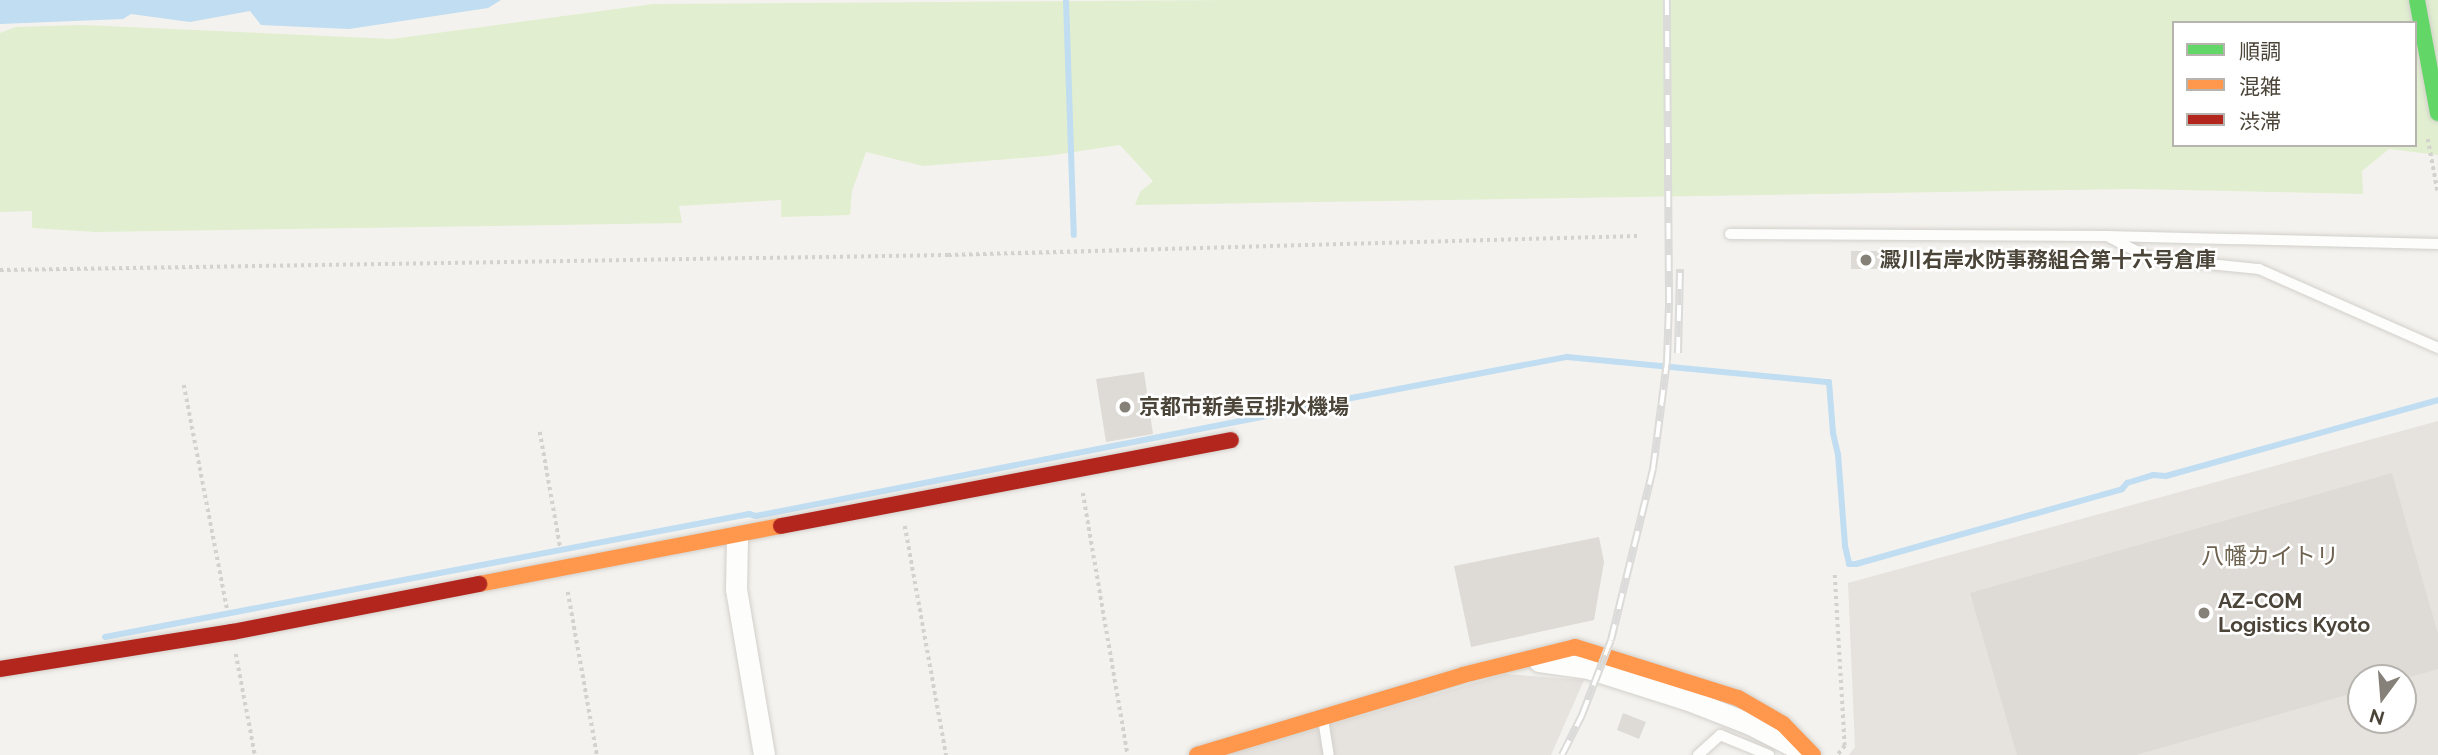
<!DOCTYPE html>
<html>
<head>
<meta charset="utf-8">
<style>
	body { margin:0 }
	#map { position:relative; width:2438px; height:755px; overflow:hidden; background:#f4f2ee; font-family:Raleway,"Noto Sans JP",sans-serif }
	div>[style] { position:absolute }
	.industrial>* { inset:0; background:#e6e2de }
	.green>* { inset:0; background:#e1eecf }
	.water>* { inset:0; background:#c0ddf1 }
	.stream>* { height:6px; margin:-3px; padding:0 3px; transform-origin:3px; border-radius:3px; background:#c0ddf1 }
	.building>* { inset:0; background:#dedbd6 }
	.path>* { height:3.5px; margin-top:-1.75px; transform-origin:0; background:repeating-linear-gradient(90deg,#d3d2cc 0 3.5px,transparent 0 7px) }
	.roads { filter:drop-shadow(0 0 2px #d2d0cb) drop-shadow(0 0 2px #d2d0cb) }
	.lane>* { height:10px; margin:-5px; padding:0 5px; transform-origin:5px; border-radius:5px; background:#fdfdfc }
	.street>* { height:21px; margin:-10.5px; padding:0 10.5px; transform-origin:10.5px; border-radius:10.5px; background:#fdfdfc }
	.fast>* { height:16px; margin:-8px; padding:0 8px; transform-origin:8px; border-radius:8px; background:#63d668 }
	.slow>* { height:16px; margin:-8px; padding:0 8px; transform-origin:8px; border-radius:8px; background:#ff974d }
	.jam>* { height:16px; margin:-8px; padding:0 8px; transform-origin:8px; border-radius:8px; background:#b3261e }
	.rail>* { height:8px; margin-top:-4px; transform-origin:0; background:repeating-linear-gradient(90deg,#fff 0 16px,#dbdbda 0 32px); box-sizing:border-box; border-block:2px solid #dbdbda }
	.dots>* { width:19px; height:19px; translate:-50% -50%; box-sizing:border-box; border:4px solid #fff; border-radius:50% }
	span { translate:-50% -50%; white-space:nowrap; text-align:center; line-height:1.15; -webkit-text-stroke:5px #fff; paint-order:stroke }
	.poi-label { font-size:21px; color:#4b4439; font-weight:700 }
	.left { translate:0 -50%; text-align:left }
	.neighbourhood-label { font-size:23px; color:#6e6250 }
	.legend { position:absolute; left:2172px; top:21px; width:245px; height:126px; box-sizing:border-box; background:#fff; border:2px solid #b7b4b0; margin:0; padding:9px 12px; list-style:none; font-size:21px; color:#4b4439 }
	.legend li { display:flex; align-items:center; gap:14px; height:35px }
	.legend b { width:35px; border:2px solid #b7b4b0 }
	.north { position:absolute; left:2347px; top:664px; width:70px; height:70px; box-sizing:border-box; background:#fff; border:2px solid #b7b4b0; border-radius:50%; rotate:196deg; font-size:19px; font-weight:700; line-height:28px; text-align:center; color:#4b4439 }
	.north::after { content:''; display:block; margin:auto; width:24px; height:32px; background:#868178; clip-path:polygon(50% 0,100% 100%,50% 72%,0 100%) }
</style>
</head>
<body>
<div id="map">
	<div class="industrial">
		<i style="clip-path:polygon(evenodd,2438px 421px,2438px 755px,1849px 755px,1855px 747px,1848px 583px,2438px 421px,2361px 678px,2403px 678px,2403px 720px,2361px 720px,2361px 678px)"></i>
		<i style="clip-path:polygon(1505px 674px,1584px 680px,1551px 755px,1225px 755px)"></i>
	</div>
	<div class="green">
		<i style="clip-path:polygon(evenodd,1239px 0,2438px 0,2438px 155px,2389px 149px,2362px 171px,2363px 194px,2133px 189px,1135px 205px,1140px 192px,1153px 181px,1120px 145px,1047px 156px,923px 166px,866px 152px,852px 191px,850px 215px,781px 217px,781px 200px,679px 206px,682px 223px,96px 232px,32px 228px,32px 211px,0 212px,0 33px,16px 27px,83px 25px,392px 39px,653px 4px,1239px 0,2174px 23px,2415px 23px,2415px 145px,2174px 145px,2174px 23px)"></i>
	</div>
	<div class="water">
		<i style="clip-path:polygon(0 0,501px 0,488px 8px,349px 29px,261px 25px,250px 11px,190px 22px,131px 14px,123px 19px,0 24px)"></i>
	</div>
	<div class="stream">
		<i style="left:1066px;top:0;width:235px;rotate:88.1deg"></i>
		<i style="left:105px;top:637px;width:656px;rotate:-10.81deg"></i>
		<i style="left:749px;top:514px;width:7px;rotate:16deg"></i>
		<i style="left:756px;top:516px;width:572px;rotate:-11.09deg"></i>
		<i style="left:1317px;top:406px;width:21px"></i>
		<i style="left:1338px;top:406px;width:11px;rotate:-41deg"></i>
		<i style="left:1346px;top:399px;width:225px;rotate:-10.8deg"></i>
		<i style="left:1567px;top:357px;width:263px;rotate:5.5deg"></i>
		<i style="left:1829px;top:382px;width:51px;rotate:85.5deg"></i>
		<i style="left:1833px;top:433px;width:22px;rotate:77deg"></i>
		<i style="left:1838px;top:454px;width:92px;rotate:85.6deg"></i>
		<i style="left:1845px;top:546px;width:18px;rotate:77deg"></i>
		<i style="left:1849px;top:564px;width:7px"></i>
		<i style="left:1856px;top:564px;width:276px;rotate:-15.7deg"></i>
		<i style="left:2122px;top:489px;width:8px;rotate:-50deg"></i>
		<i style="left:2127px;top:483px;width:27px;rotate:-17deg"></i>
		<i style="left:2153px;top:475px;width:13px;rotate:4deg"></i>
		<i style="left:2166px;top:476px;width:282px;rotate:-15.6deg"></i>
	</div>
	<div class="building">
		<i style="clip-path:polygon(1851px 251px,1881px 251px,1881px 269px,1851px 269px)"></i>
		<i style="clip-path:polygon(1144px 372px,1153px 434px,1106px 442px,1096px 379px)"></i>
		<i style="clip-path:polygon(2392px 473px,2438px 634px,2438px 669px,2403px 679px,2361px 678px,2361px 691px,2136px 755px,2017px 755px,1970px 593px)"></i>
		<i style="clip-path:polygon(1599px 537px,1604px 562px,1594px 620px,1471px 647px,1454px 566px)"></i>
		<i style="clip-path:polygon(1623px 713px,1646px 722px,1639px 739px,1617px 730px)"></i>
	</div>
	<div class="path">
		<i style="left:2428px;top:139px;width:55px;rotate:79.5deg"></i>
		<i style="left:0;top:270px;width:948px;rotate:-0.91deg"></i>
		<i style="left:948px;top:255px;width:690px;rotate:-1.58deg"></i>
		<i style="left:184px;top:385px;width:228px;rotate:79.1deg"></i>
		<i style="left:540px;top:432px;width:116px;rotate:80deg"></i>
		<i style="left:1083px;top:493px;width:266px;rotate:80.3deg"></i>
		<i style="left:905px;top:526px;width:233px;rotate:79.8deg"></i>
		<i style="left:1835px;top:575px;width:171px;rotate:86.7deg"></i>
		<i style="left:1845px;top:746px;width:11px;rotate:128deg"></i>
		<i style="left:568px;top:592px;width:166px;rotate:79.9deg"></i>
		<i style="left:236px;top:654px;width:103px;rotate:79.3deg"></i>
	</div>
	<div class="roads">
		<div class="lane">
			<i style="left:1730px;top:234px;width:377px;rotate:0.3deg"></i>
			<i style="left:2107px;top:236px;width:331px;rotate:1.4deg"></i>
			<i style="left:2109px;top:237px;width:46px;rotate:27.1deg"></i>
			<i style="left:2150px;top:258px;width:110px;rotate:5.8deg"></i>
			<i style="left:2259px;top:269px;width:196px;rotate:23.8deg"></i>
			<i style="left:1323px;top:719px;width:36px;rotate:81deg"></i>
			<i style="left:1698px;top:755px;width:30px;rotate:-42deg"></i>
			<i style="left:1720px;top:735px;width:53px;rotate:22.2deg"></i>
		</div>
		<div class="street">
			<i style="left:737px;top:537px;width:52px;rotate:91.1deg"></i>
			<i style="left:736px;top:589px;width:168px;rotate:80.4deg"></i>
			<i style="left:1539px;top:661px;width:49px;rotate:8.1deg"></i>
			<i style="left:1588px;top:668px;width:103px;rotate:17.6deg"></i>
			<i style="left:1686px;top:699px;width:69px;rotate:21.3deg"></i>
			<i style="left:1750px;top:724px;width:55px;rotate:27deg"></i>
		</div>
		<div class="fast">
			<i style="left:2417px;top:0;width:115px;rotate:79.5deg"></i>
		</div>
		<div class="slow">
			<i style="left:479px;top:584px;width:308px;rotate:-10.9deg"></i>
			<i style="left:1197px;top:755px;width:278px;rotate:-16.7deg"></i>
			<i style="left:1463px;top:675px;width:115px;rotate:-14deg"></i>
			<i style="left:1575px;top:647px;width:171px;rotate:17.4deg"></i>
			<i style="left:1738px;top:698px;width:52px;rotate:30deg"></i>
			<i style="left:1783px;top:724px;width:43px;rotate:45.9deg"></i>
		</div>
		<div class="jam">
			<i style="left:781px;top:526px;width:458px;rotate:-10.8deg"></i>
			<i style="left:0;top:669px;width:235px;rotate:-9.1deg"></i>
			<i style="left:232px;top:632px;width:252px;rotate:-11deg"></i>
		</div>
	</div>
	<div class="rail">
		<i style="left:1678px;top:353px;width:84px;rotate:-88.6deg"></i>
		<i style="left:1562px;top:755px;width:45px;rotate:-63.4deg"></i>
		<i style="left:1582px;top:715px;width:80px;rotate:-68.9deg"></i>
		<i style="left:1611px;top:640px;width:176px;rotate:-76.2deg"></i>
		<i style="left:1653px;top:469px;width:109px;rotate:-82.6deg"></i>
		<i style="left:1667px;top:361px;width:58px;rotate:-88deg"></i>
		<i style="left:1669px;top:303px;width:303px;rotate:-90.4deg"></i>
	</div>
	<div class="dots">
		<i style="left:1866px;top:260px;background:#868178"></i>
		<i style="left:1125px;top:407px;background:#868178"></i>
		<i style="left:2204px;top:613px;background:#868178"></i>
	</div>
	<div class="poi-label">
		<span class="left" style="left:1880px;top:260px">澱川右岸水防事務組合第十六号倉庫</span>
		<span class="left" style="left:1139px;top:407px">京都市新美豆排水機場</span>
		<span class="left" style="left:2218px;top:613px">AZ-COM<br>Logistics Kyoto</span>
	</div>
	<div class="neighbourhood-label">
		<span style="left:2270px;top:556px">八幡カイトリ</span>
	</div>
	<ul class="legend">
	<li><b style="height:9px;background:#63d668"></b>順調</li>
	<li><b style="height:9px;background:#ff974d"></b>混雑</li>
	<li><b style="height:9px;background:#b3261e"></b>渋滞</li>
	</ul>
	<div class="north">N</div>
</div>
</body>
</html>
